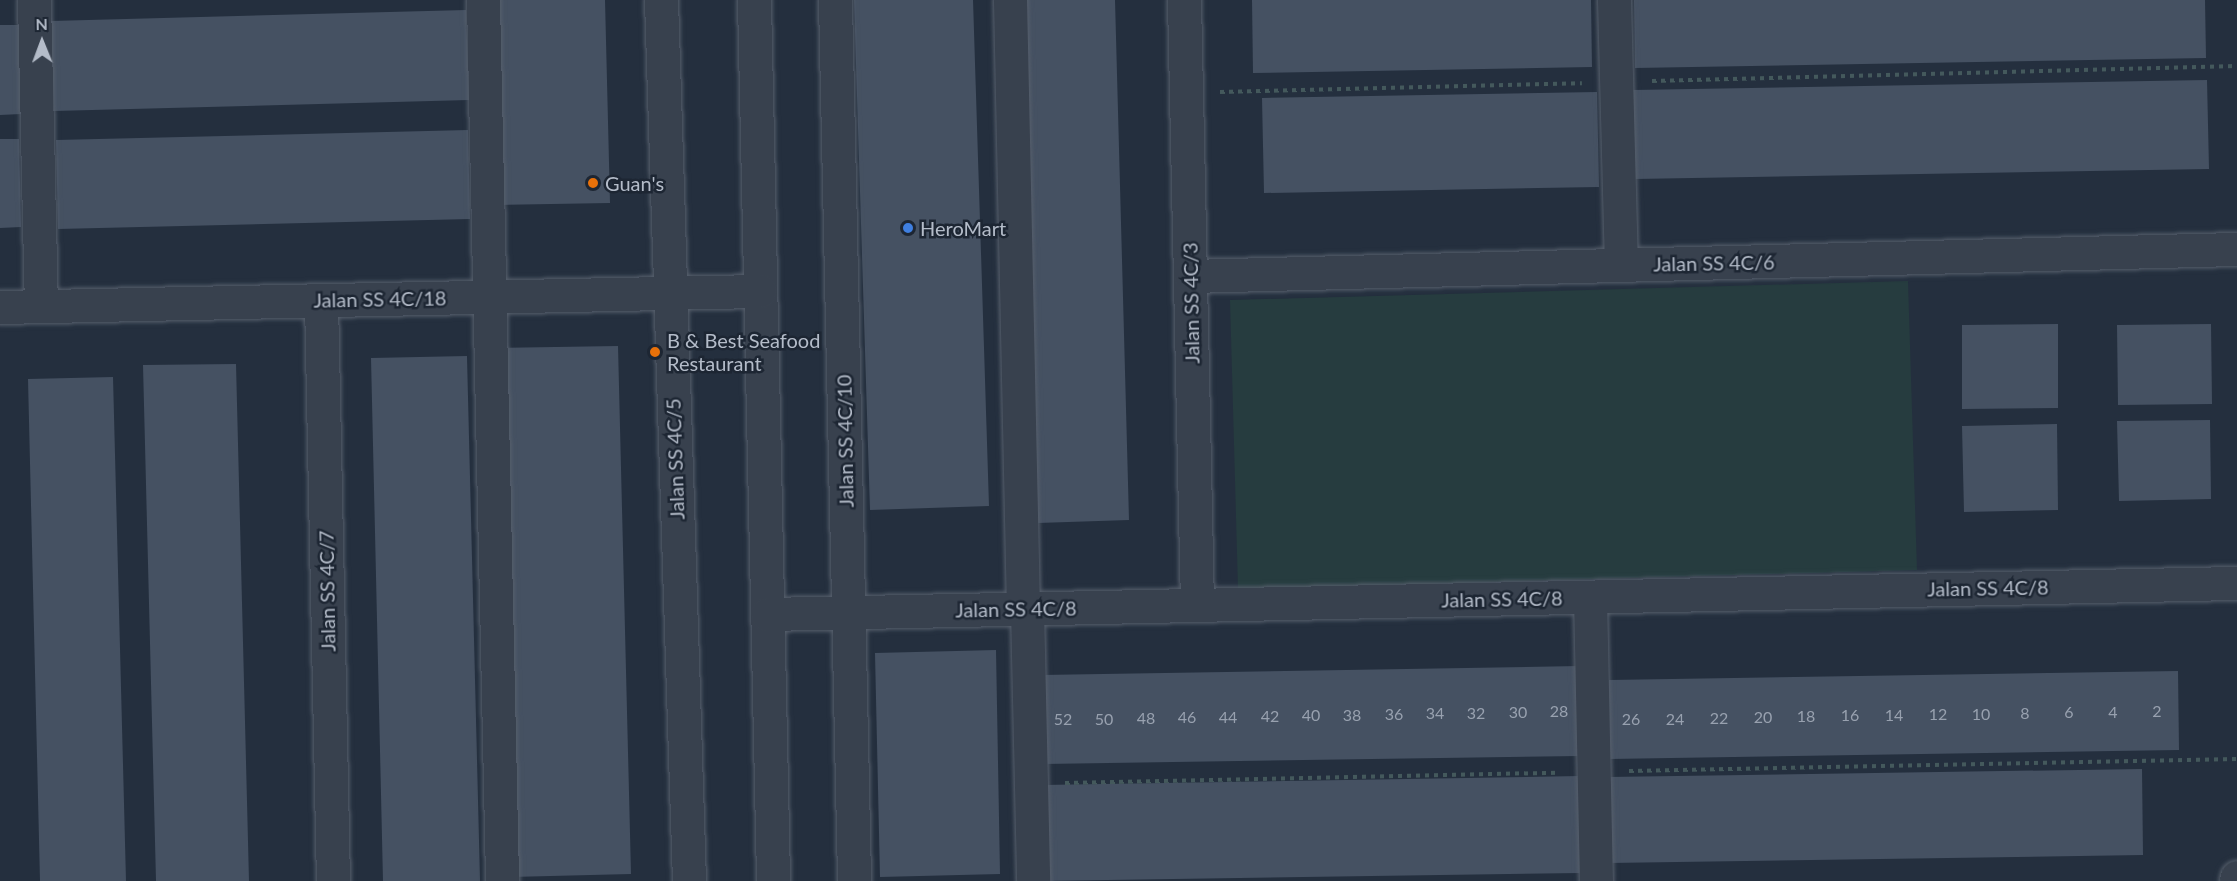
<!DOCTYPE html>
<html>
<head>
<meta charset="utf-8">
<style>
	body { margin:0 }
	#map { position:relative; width:2237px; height:881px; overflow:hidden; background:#242f3e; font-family:Lato,sans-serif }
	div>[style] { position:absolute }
	.green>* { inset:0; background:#263c3f }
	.building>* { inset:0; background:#455162 }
	.path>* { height:4px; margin-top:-2px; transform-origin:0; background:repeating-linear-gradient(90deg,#44595c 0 4.5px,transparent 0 9px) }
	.roads { filter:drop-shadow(0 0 2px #565f6c) drop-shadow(0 0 2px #565f6c) }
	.minor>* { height:33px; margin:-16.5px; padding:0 16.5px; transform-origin:16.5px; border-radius:16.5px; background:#38414e }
	.dots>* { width:16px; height:16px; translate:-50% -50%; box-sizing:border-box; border:3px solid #1d2633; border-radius:50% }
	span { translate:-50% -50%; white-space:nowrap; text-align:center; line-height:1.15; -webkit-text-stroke:5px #1d2633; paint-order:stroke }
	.number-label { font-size:16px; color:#98a1af }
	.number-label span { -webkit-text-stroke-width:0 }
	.poi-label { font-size:20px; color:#b4bcc9 }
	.left { translate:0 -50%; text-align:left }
	.street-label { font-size:20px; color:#b4bcc9 }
	.north { position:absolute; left:12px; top:12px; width:60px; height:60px; -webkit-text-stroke:4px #1d2633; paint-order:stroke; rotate:359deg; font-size:16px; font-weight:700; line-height:24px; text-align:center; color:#b4bcc9 }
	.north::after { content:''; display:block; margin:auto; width:21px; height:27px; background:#b4bcc9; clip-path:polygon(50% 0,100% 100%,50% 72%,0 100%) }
</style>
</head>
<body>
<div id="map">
	<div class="green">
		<i style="clip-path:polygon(1908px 281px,1917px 570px,1238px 589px,1230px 300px)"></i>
	</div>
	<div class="building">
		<i style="clip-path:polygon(493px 0,605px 0,610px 203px,498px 205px)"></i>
		<i style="clip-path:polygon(854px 0,973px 0,989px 506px,870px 510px)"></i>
		<i style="clip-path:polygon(1024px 0,1115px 0,1129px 520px,1038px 523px)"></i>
		<i style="clip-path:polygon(1252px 0,1591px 0,1592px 67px,1253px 73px)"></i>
		<i style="clip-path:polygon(1634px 0,2205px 0,2206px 58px,1635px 68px)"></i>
		<i style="clip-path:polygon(466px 10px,469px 100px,54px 111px,51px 21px)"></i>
		<i style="clip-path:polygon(0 25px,19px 25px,21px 114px,0 115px)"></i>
		<i style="clip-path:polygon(2207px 80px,2209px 169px,1635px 179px,1633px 90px)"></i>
		<i style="clip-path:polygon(1597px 92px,1599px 187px,1264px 193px,1262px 98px)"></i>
		<i style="clip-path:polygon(468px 130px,470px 219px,58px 229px,56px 140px)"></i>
		<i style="clip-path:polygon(0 139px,19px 139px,21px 227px,0 228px)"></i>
		<i style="clip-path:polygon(2058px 324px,2058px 408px,1962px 409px,1962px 325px)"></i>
		<i style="clip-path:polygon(2211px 324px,2212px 404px,2118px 405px,2117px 325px)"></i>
		<i style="clip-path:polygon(618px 346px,631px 874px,511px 877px,498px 348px)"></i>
		<i style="clip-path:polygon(467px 356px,480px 881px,383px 881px,371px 358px)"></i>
		<i style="clip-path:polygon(236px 364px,249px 881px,156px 881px,143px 365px)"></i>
		<i style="clip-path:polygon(113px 377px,126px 881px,40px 881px,28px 379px)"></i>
		<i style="clip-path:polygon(2210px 420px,2211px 499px,2119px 501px,2117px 421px)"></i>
		<i style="clip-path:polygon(2057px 424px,2058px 510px,1964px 512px,1962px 426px)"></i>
		<i style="clip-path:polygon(996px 650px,1000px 874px,880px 877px,875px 653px)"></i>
		<i style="clip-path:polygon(1579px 666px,1580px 756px,1043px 764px,1041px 675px)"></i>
		<i style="clip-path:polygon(2178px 671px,2179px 750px,1610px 759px,1609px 680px)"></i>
		<i style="clip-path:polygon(2142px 769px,2143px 855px,1609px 863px,1607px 777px)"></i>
		<i style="clip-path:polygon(1580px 776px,1581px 873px,1043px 881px,1042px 785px)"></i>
	</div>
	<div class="path">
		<i style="left:1652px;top:81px;width:585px;rotate:-1.47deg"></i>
		<i style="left:1220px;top:92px;width:362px;rotate:-1.4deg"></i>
		<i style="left:1629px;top:771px;width:608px;rotate:-1.13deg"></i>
		<i style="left:1065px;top:783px;width:493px;rotate:-1.2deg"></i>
	</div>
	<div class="roads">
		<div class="minor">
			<i style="left:34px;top:0;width:306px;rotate:88.7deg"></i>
			<i style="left:483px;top:0;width:881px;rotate:88.76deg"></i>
			<i style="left:661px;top:0;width:881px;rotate:88.18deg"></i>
			<i style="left:754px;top:0;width:881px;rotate:88.76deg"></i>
			<i style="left:835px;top:0;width:881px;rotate:88.76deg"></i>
			<i style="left:1010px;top:0;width:609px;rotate:88.78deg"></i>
			<i style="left:1184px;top:0;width:605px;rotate:88.77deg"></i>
			<i style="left:1614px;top:0;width:265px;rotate:88.5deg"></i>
			<i style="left:1190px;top:276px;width:1047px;rotate:-1.48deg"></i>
			<i style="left:321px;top:300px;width:581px;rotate:88.82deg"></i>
			<i style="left:0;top:307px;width:760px;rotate:-1.21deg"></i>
			<i style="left:1590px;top:597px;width:284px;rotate:88.8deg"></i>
			<i style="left:1027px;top:609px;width:272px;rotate:88.7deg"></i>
			<i style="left:767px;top:614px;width:1470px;rotate:-1.21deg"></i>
			<i style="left:2236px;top:881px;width:4px;rotate:-76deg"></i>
		</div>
	</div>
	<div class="dots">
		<i style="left:593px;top:183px;background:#e8710a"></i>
		<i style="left:908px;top:228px;background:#3f7fe0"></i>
		<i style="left:655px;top:352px;background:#e8710a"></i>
	</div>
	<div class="number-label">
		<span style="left:1559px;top:711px">28</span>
		<span style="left:2157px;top:711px">2</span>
		<span style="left:1518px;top:712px">30</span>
		<span style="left:2069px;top:712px">6</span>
		<span style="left:2113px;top:712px">4</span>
		<span style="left:1435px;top:713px">34</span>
		<span style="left:1476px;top:713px">32</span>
		<span style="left:2025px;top:713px">8</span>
		<span style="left:1394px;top:714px">36</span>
		<span style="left:1938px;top:714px">12</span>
		<span style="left:1981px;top:714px">10</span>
		<span style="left:1311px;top:715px">40</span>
		<span style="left:1352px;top:715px">38</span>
		<span style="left:1850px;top:715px">16</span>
		<span style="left:1894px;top:715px">14</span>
		<span style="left:1270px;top:716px">42</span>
		<span style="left:1806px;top:716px">18</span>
		<span style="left:1187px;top:717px">46</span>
		<span style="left:1228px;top:717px">44</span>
		<span style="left:1763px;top:717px">20</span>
		<span style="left:1146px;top:718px">48</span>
		<span style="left:1719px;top:718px">22</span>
		<span style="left:1063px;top:719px">52</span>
		<span style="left:1104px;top:719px">50</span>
		<span style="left:1631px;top:719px">26</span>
		<span style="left:1675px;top:719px">24</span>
	</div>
	<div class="poi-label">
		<span class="left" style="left:605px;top:183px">Guan's</span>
		<span class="left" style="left:920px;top:228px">HeroMart</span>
		<span class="left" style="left:667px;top:352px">B &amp; Best Seafood<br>Restaurant</span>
	</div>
	<div class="street-label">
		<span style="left:1714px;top:263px;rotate:-1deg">Jalan SS 4C/6</span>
		<span style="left:380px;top:299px;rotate:-1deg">Jalan SS 4C/18</span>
		<span style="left:1191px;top:303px;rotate:-91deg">Jalan SS 4C/3</span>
		<span style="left:845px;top:441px;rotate:-91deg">Jalan SS 4C/10</span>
		<span style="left:675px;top:459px;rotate:-92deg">Jalan SS 4C/5</span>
		<span style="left:1988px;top:588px;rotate:-1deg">Jalan SS 4C/8</span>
		<span style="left:327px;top:591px;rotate:-91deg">Jalan SS 4C/7</span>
		<span style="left:1502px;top:599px;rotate:-1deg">Jalan SS 4C/8</span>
		<span style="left:1016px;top:609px;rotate:-1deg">Jalan SS 4C/8</span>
	</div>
	<div class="north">N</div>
</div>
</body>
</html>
